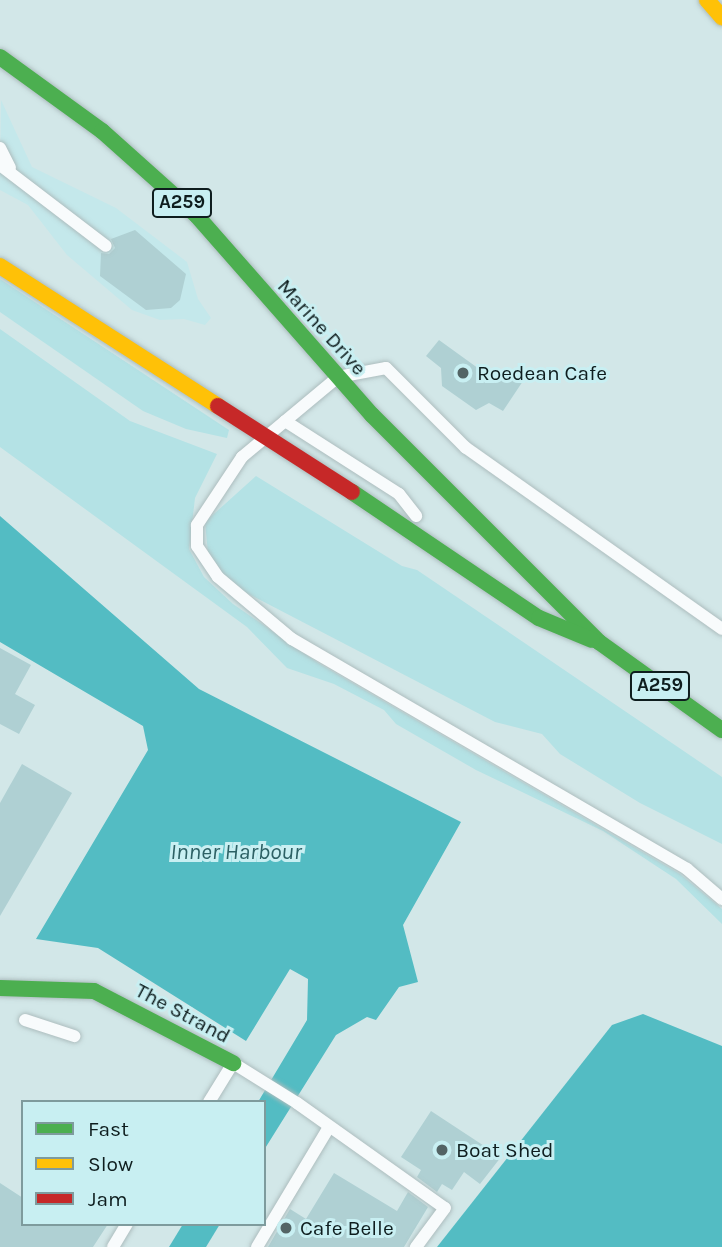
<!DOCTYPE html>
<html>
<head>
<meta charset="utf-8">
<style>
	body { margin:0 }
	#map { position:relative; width:722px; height:1247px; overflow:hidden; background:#d2e7e8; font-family:Karla,sans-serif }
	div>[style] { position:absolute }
	.built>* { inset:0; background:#c4e8eb }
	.green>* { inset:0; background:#b4e2e5 }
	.water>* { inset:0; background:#53bcc3 }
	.building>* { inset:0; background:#afd0d3 }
	.roads { filter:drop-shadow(0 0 2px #adbdbe) drop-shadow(0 0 2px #adbdbe) }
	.lane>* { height:12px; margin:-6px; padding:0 6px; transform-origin:6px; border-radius:6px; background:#f8fbfc }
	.fast>* { height:16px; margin:-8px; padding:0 8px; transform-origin:8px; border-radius:8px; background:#4caf50 }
	.slow>* { height:16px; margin:-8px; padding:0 8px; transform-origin:8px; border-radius:8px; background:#ffc107 }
	.jam>* { height:16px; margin:-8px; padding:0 8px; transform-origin:8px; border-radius:8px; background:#c62828 }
	.dots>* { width:19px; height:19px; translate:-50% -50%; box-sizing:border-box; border:4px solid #c8eff2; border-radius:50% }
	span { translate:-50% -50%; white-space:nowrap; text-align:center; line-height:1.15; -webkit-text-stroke:6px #c8eff2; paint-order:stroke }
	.shield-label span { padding:2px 5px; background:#c8eff2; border:2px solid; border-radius:5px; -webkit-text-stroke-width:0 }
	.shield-label { font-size:19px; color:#0e1d1e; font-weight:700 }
	.street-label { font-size:21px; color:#0e1d1e }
	.poi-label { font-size:21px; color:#0e1d1e }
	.left { translate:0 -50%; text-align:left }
	.water-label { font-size:23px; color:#2d6165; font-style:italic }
	.legend { position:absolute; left:21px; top:1100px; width:245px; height:126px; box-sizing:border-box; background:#c8eff2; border:2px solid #7e9b9d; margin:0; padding:9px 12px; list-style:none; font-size:21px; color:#0e1d1e }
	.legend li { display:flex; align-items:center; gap:14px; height:35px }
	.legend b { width:35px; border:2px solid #7e9b9d }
</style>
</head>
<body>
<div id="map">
	<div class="built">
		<i style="clip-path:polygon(1px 100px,32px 167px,116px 208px,187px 262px,198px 299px,211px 318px,205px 325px,184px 319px,160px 320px,132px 310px,67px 255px,28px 205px,0 190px)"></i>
	</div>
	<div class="green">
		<i style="clip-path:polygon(0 279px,229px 430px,227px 438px,186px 429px,143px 411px,0 312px)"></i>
		<i style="clip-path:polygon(0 329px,130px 421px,217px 454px,195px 498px,189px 549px,204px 577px,233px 604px,318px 663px,680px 874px,722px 909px,722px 924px,676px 879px,603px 831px,476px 770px,396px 724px,384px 710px,334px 684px,287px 668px,247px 627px,0 447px)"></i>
		<i style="clip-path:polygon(256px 476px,402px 566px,417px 570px,722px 777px,722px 844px,640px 803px,560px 754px,542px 734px,495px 722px,241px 590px,219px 570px,208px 553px,205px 522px)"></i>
	</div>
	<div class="water">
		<i style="clip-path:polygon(0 516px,199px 689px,461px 822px,403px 925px,418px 982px,399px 987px,376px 1020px,367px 1017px,336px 1035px,264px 1150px,264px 1102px,258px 1102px,307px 1020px,308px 979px,290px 969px,246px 1041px,98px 948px,36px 939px,148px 750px,143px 726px,0 642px)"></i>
		<i style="clip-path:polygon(643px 1014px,722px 1046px,722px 1247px,437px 1247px,612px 1025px)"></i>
		<i style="clip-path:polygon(183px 1224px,220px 1224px,206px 1247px,169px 1247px)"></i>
	</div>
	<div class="building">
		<i style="clip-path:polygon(135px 230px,186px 274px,180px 300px,171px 308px,146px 310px,100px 276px,101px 253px,109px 254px,115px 248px,111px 239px)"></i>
		<i style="clip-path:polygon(439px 340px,493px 379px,505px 368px,523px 381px,503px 411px,489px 403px,476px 410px,442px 386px,441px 368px,426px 356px)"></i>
		<i style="clip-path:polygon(0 648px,31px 665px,15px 694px,35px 705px,19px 734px,0 724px)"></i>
		<i style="clip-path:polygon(22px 764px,72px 793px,0 916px,0 803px)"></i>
		<i style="clip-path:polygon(431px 1111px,501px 1157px,480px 1184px,464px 1172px,452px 1190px,442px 1184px,437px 1192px,417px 1177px,421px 1170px,401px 1157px)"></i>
		<i style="clip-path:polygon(334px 1173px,397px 1211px,408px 1192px,428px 1207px,404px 1247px,268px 1247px,290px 1209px,306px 1219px)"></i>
		<i style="clip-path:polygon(0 1183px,23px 1198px,23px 1224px,108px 1224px,93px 1247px,0 1247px)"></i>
	</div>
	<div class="roads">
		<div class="lane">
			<i style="left:0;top:148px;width:22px;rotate:63deg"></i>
			<i style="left:0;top:165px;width:133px;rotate:37.4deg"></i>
			<i style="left:285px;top:421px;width:135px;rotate:32.6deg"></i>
			<i style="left:399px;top:494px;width:28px;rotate:52deg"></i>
			<i style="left:722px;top:629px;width:314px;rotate:-144.7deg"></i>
			<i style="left:466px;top:448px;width:113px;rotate:-135deg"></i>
			<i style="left:386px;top:368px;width:49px;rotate:169.4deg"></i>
			<i style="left:338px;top:377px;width:125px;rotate:140.2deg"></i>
			<i style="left:242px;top:457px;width:82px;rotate:123.5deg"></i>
			<i style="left:197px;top:525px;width:21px;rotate:90deg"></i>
			<i style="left:197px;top:546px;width:37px;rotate:56deg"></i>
			<i style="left:218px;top:577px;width:97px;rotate:40deg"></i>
			<i style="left:292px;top:639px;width:457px;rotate:30.2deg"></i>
			<i style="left:687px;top:869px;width:46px;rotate:40.6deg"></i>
			<i style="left:25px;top:1020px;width:52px;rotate:18.1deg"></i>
			<i style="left:209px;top:1102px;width:46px;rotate:-58.4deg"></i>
			<i style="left:233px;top:1063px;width:75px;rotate:32deg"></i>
			<i style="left:297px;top:1103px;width:181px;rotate:35.4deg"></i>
			<i style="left:445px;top:1208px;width:49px;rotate:126.6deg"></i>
			<i style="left:113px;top:1247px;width:27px;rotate:-59deg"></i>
			<i style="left:257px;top:1247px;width:138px;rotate:-59deg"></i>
		</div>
		<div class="fast">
			<i style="left:0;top:57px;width:126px;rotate:36deg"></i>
			<i style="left:102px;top:131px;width:127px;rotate:41.8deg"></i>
			<i style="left:197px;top:216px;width:265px;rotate:48.7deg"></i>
			<i style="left:372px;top:415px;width:321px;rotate:45deg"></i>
			<i style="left:599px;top:642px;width:151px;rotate:35.6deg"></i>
			<i style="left:352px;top:492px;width:225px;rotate:34deg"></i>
			<i style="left:539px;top:618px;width:57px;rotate:22.5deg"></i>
			<i style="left:0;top:988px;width:94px;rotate:1.8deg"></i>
			<i style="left:94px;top:991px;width:157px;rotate:27.4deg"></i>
		</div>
		<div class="slow">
			<i style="left:707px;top:0;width:23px;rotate:49deg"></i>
			<i style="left:0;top:266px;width:259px;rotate:32.7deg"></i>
		</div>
		<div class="jam">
			<i style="left:218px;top:406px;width:159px;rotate:32.7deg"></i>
		</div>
	</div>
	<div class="dots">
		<i style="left:463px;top:373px;background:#536465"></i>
		<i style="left:442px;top:1150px;background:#536465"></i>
		<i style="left:286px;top:1228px;background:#536465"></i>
	</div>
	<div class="shield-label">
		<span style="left:182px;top:203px">A259</span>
		<span style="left:660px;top:686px">A259</span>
	</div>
	<div class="street-label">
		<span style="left:322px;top:327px;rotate:48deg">Marine Drive</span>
		<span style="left:183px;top:1013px;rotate:28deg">The Strand</span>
	</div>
	<div class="poi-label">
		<span class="left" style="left:477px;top:373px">Roedean Cafe</span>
		<span class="left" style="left:456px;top:1150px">Boat Shed</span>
		<span class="left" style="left:300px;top:1228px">Cafe Belle</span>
	</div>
	<div class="water-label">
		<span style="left:236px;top:852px">Inner Harbour</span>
	</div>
	<ul class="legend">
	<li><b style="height:9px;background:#4caf50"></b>Fast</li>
	<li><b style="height:9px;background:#ffc107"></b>Slow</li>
	<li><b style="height:9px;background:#c62828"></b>Jam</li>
	</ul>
</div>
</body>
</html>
